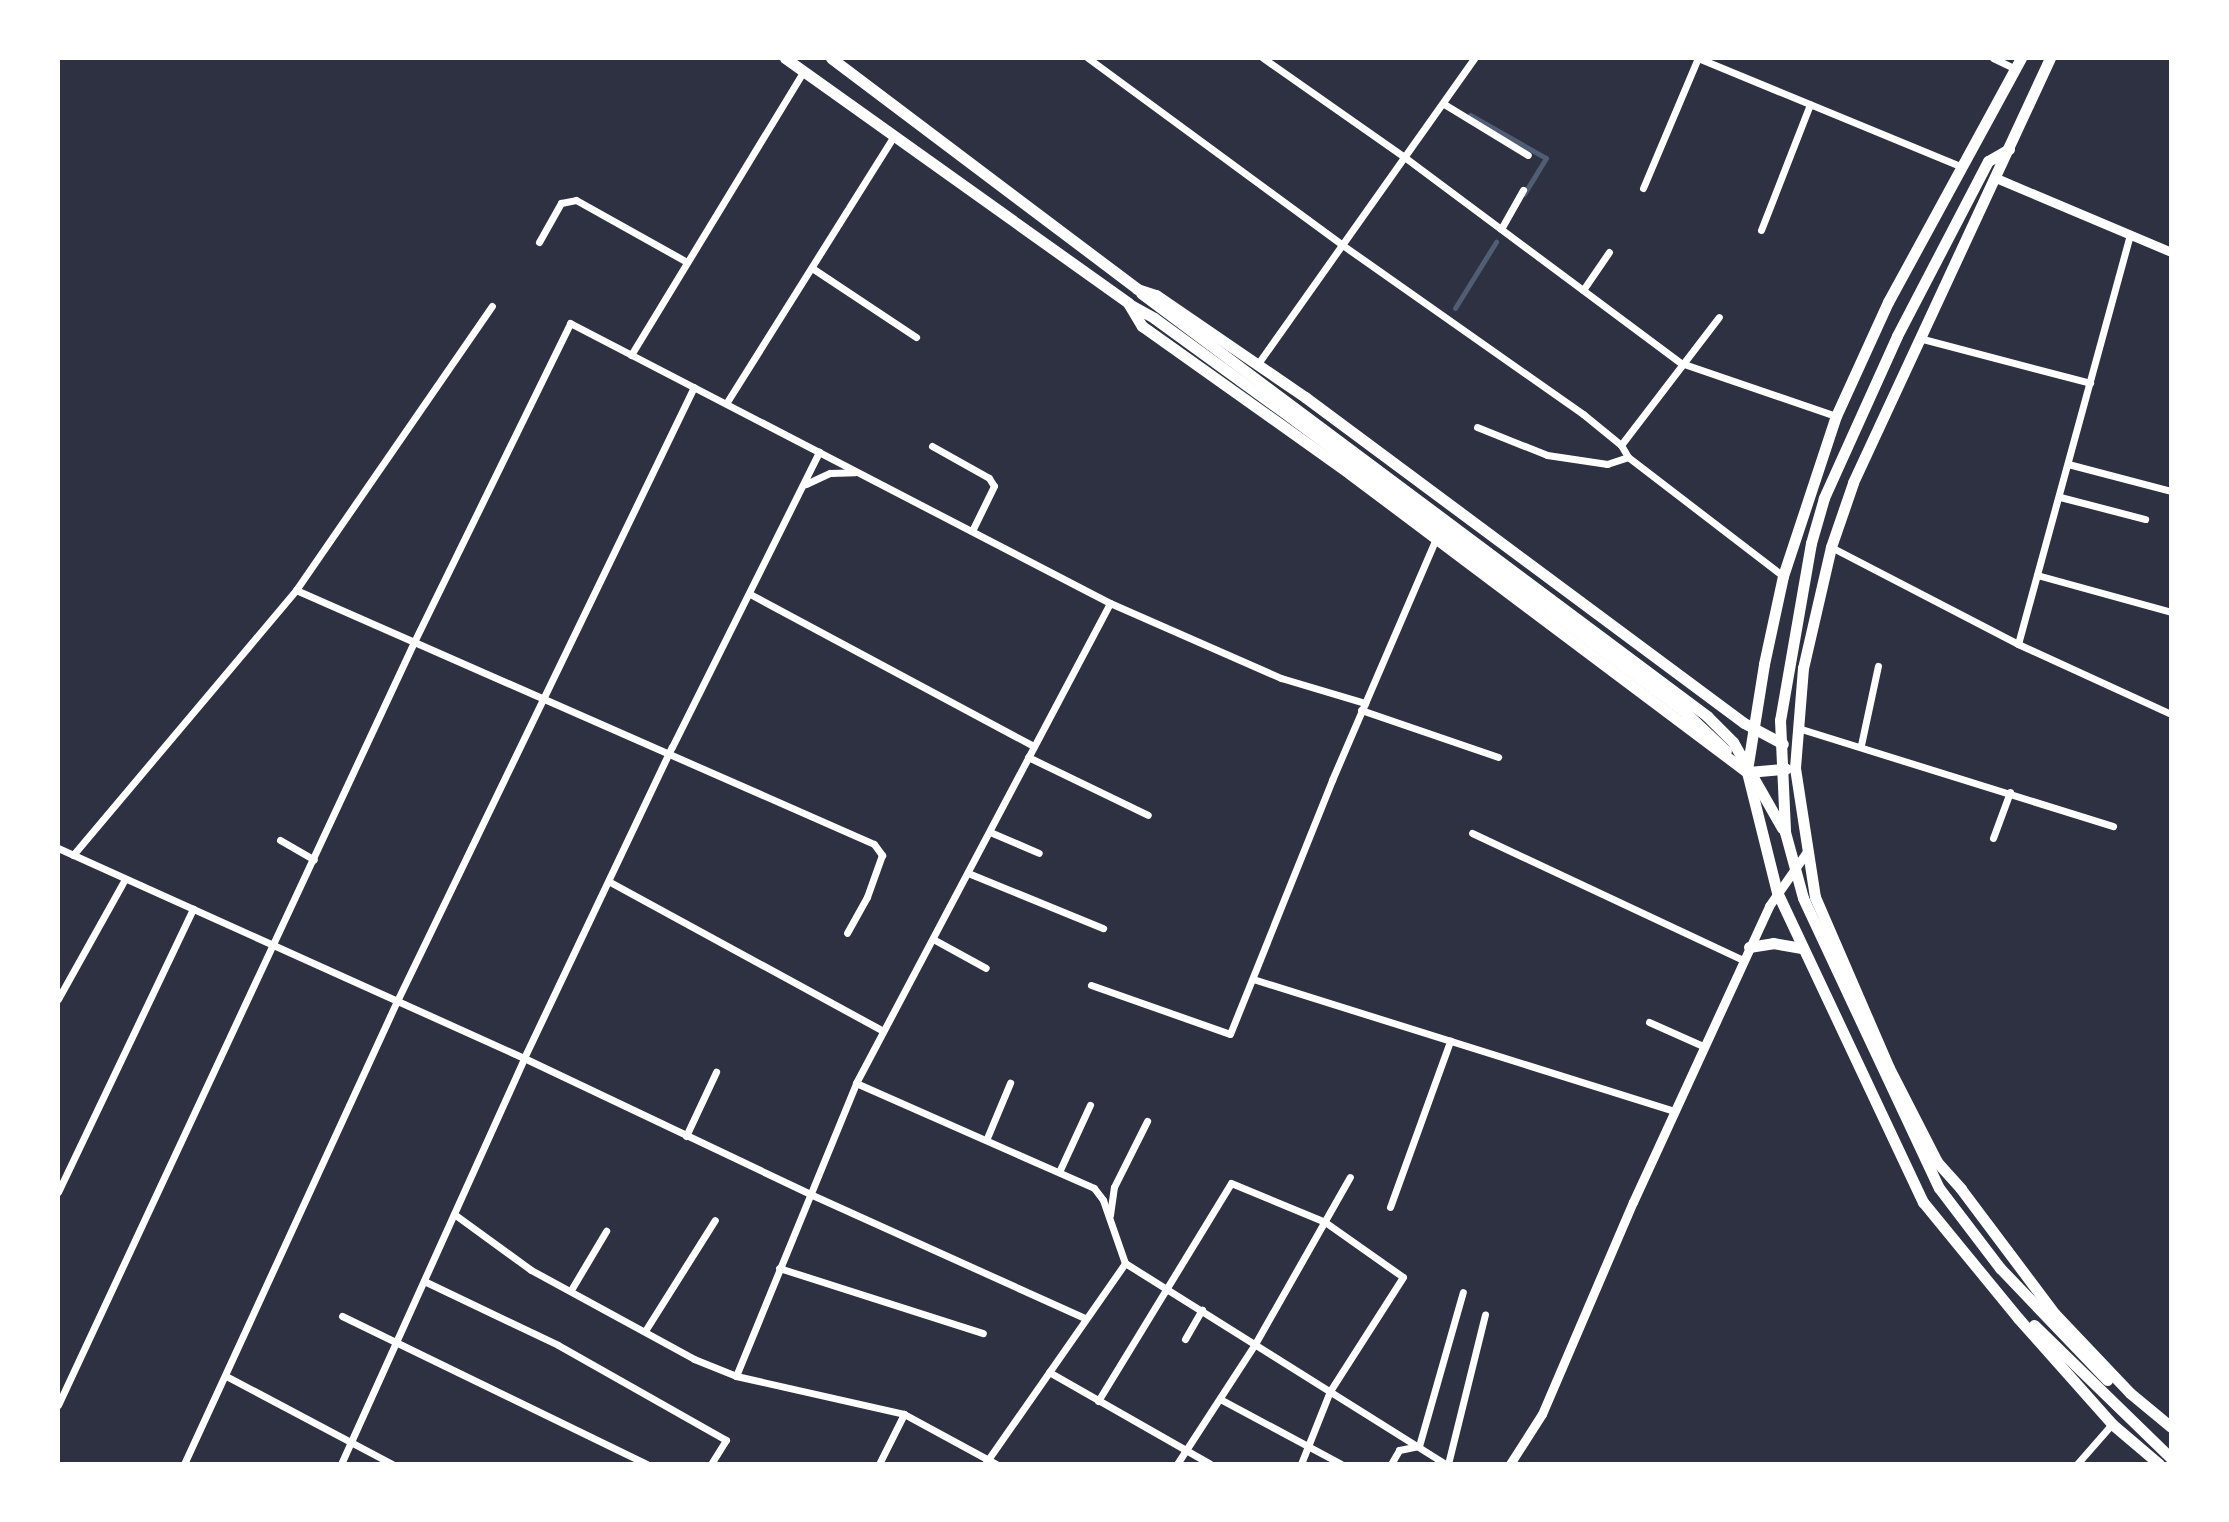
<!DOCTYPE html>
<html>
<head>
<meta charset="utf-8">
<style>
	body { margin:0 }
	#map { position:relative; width:2229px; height:1522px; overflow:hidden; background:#2d3142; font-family:Rubik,sans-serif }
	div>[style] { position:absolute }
	.stream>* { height:5px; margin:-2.5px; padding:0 2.5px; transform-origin:2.5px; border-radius:2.5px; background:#4f5d75 }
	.minor>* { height:7px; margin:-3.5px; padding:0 3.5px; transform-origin:3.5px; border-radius:3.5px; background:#fff }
	.tertiary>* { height:9px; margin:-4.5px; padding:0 4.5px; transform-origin:4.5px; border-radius:4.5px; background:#fff }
	.primary>* { height:11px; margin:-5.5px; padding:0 5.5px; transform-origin:5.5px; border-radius:5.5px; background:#fff }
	span { translate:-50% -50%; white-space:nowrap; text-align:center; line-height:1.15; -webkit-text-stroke:7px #fff; paint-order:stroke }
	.frame { position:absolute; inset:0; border:60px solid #fff; pointer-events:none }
</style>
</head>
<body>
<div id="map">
	<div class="stream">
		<i style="left:1470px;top:115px;width:87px;rotate:29.5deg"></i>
		<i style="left:1546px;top:158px;width:42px;rotate:121.4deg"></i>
		<i style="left:1455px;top:308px;width:78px;rotate:-58.2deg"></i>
	</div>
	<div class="minor">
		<i style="left:1088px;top:58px;width:314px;rotate:36.3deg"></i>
		<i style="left:1341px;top:244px;width:296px;rotate:35.1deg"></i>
		<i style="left:1583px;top:414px;width:49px;rotate:39.2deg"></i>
		<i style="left:1621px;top:445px;width:14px;rotate:60deg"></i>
		<i style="left:1628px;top:457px;width:195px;rotate:37.5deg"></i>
		<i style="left:1263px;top:58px;width:171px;rotate:35deg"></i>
		<i style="left:1403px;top:156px;width:347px;rotate:36.7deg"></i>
		<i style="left:1681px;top:363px;width:164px;rotate:18.9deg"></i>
		<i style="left:1698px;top:58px;width:286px;rotate:22.4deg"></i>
		<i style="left:1993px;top:58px;width:25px;rotate:26deg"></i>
		<i style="left:1444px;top:104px;width:98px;rotate:31.3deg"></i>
		<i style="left:1643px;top:188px;width:141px;rotate:-67.1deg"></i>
		<i style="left:1501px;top:229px;width:45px;rotate:-60.6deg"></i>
		<i style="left:1761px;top:230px;width:135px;rotate:-68.7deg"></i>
		<i style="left:539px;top:242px;width:45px;rotate:-60.6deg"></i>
		<i style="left:561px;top:203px;width:15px;rotate:-11deg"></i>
		<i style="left:576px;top:200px;width:127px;rotate:29.2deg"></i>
		<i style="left:812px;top:268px;width:125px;rotate:33.6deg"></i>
		<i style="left:1583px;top:290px;width:46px;rotate:-55.6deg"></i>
		<i style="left:1919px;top:338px;width:177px;rotate:14.7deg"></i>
		<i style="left:631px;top:355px;width:333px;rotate:-58.7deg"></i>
		<i style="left:1257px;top:365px;width:376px;rotate:-54.7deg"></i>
		<i style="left:727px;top:402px;width:313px;rotate:-57.9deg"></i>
		<i style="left:1477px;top:427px;width:75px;rotate:21.8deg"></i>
		<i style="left:1547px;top:455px;width:61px;rotate:8.5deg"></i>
		<i style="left:1607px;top:464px;width:22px;rotate:-18deg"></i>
		<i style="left:1621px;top:445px;width:161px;rotate:-52.6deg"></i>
		<i style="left:932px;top:446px;width:65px;rotate:29.3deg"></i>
		<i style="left:989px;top:478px;width:9px;rotate:58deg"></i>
		<i style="left:994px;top:486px;width:50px;rotate:116.1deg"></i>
		<i style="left:2068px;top:464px;width:106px;rotate:14.7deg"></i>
		<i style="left:806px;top:484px;width:26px;rotate:-25deg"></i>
		<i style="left:830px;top:473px;width:25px;rotate:-2deg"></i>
		<i style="left:2060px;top:497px;width:88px;rotate:14.5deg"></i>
		<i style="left:1831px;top:547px;width:211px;rotate:27.4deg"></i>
		<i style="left:2018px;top:644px;width:168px;rotate:24.6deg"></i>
		<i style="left:2037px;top:575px;width:139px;rotate:15.4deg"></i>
		<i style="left:296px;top:590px;width:631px;rotate:23.72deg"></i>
		<i style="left:874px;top:844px;width:14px;rotate:54deg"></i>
		<i style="left:882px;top:855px;width:45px;rotate:109.7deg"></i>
		<i style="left:867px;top:897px;width:41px;rotate:119.1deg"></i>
		<i style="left:750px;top:594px;width:322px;rotate:28.2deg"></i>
		<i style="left:2018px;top:644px;width:424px;rotate:-74.7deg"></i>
		<i style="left:1361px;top:710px;width:145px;rotate:18.9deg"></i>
		<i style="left:1798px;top:728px;width:330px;rotate:17.3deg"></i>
		<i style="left:1861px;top:745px;width:81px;rotate:-77.9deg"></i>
		<i style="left:1028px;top:757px;width:133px;rotate:25.8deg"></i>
		<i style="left:990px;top:832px;width:53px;rotate:23.2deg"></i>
		<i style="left:1472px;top:833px;width:299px;rotate:25.1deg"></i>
		<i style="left:1993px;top:838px;width:49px;rotate:-69.7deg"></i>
		<i style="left:280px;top:840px;width:39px;rotate:30deg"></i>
		<i style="left:58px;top:848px;width:511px;rotate:24.26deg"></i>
		<i style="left:524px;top:1058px;width:317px;rotate:25.4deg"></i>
		<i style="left:810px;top:1194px;width:302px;rotate:24.3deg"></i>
		<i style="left:73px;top:855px;width:346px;rotate:-49.9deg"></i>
		<i style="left:296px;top:590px;width:345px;rotate:-55.4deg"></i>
		<i style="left:968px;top:873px;width:146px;rotate:22.2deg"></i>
		<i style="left:610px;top:882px;width:311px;rotate:28.6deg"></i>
		<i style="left:933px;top:939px;width:60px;rotate:28.7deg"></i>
		<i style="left:1253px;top:979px;width:441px;rotate:17.4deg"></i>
		<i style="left:1091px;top:985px;width:147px;rotate:19.4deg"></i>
		<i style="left:1230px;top:1034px;width:274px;rotate:-68.1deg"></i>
		<i style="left:1332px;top:780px;width:260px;rotate:-66.7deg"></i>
		<i style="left:58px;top:999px;width:137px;rotate:-60.8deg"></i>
		<i style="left:1649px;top:1022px;width:59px;rotate:24deg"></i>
		<i style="left:856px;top:1083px;width:260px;rotate:23.8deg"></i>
		<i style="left:1094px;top:1188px;width:15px;rotate:53deg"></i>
		<i style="left:1103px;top:1200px;width:67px;rotate:70.8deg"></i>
		<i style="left:1125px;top:1263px;width:379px;rotate:32.1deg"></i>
		<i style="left:686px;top:1136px;width:71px;rotate:-64.9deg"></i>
		<i style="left:987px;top:1138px;width:60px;rotate:-67.3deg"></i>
		<i style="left:1059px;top:1172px;width:74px;rotate:-65.2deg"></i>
		<i style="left:58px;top:1192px;width:314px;rotate:-64.5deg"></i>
		<i style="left:1390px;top:1207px;width:177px;rotate:-70.1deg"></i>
		<i style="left:454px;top:1214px;width:95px;rotate:36deg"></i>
		<i style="left:531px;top:1270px;width:186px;rotate:28.6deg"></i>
		<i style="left:694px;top:1359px;width:45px;rotate:22deg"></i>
		<i style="left:736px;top:1376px;width:172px;rotate:12.7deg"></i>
		<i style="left:904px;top:1414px;width:105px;rotate:28.5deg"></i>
		<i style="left:1110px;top:1215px;width:28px;rotate:-82deg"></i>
		<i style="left:1114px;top:1187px;width:74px;rotate:-63.4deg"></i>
		<i style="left:779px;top:1268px;width:214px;rotate:17.7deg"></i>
		<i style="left:424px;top:1281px;width:148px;rotate:25.5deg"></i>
		<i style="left:558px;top:1345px;width:193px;rotate:29.5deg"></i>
		<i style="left:726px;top:1440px;width:28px;rotate:122deg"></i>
		<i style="left:571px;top:1290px;width:69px;rotate:-59.3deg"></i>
		<i style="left:342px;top:1316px;width:339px;rotate:25.9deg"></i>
		<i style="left:645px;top:1331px;width:131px;rotate:-57.8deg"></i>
		<i style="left:1185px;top:1339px;width:34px;rotate:-60deg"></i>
		<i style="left:1049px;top:1372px;width:185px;rotate:29.7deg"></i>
		<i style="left:226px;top:1376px;width:188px;rotate:27.9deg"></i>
		<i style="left:736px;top:1376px;width:317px;rotate:-67.7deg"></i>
		<i style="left:856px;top:1083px;width:543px;rotate:-62.11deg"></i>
		<i style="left:1220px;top:1399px;width:137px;rotate:28.2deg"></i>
		<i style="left:1098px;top:1401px;width:255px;rotate:-58.6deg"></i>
		<i style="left:1231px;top:1183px;width:102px;rotate:22.5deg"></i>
		<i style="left:1325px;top:1222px;width:95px;rotate:35.2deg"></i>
		<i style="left:1403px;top:1277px;width:135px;rotate:122.6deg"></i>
		<i style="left:1330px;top:1391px;width:79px;rotate:111.7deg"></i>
		<i style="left:58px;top:1405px;width:842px;rotate:-64.99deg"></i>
		<i style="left:414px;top:642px;width:355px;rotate:-63.9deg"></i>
		<i style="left:570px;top:323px;width:608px;rotate:27.41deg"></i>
		<i style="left:1110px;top:603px;width:187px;rotate:23.7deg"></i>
		<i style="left:1281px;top:678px;width:88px;rotate:16.6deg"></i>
		<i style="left:184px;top:1464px;width:510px;rotate:-65.3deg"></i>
		<i style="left:397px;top:1001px;width:682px;rotate:-64.19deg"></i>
		<i style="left:341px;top:1464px;width:445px;rotate:-65.7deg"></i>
		<i style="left:524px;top:1058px;width:344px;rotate:-64.6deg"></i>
		<i style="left:672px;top:747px;width:330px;rotate:-63.5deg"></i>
		<i style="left:879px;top:1464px;width:56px;rotate:-63.4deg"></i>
		<i style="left:985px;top:1464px;width:245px;rotate:-55.1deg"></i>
		<i style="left:1177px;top:1464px;width:143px;rotate:-57deg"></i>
		<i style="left:1255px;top:1344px;width:192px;rotate:-60.4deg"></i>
		<i style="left:1391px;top:1464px;width:16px;rotate:-60deg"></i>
		<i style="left:1399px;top:1450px;width:20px;rotate:-11deg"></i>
		<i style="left:1419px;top:1446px;width:160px;rotate:-74.1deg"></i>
		<i style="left:1448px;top:1464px;width:154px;rotate:-76.1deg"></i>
		<i style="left:2077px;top:1464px;width:53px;rotate:-48.8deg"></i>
	</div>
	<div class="tertiary">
		<i style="left:1996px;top:178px;width:190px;rotate:22.9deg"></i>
		<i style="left:1510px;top:1464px;width:59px;rotate:-57.4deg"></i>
		<i style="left:1542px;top:1414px;width:231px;rotate:-66.8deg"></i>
		<i style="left:1633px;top:1202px;width:326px;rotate:-65.3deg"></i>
		<i style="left:1769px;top:906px;width:68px;rotate:-55.1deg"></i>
	</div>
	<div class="primary">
		<i style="left:785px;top:58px;width:422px;rotate:35.5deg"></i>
		<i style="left:1128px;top:303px;width:27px;rotate:59deg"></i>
		<i style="left:1142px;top:326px;width:255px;rotate:35.4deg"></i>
		<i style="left:1350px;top:474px;width:496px;rotate:36.9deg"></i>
		<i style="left:1747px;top:772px;width:124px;rotate:76deg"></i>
		<i style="left:1777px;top:892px;width:343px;rotate:64.8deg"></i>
		<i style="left:1923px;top:1202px;width:150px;rotate:50.7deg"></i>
		<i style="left:2018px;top:1318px;width:142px;rotate:48.4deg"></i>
		<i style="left:2112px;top:1424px;width:62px;rotate:40.4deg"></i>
		<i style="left:831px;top:58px;width:383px;rotate:37deg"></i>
		<i style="left:1137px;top:289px;width:20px;rotate:18deg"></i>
		<i style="left:1156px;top:295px;width:181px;rotate:34.4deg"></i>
		<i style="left:1305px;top:397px;width:547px;rotate:36.6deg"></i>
		<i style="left:1744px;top:723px;width:44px;rotate:28.3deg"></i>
		<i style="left:2050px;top:58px;width:468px;rotate:114.9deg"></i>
		<i style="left:1853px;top:483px;width:68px;rotate:109deg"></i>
		<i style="left:1831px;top:547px;width:124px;rotate:103deg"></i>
		<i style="left:1803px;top:668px;width:100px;rotate:94.6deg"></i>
		<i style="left:1795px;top:768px;width:131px;rotate:81.2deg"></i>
		<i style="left:1815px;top:897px;width:186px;rotate:66.6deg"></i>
		<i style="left:1889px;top:1068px;width:106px;rotate:62.9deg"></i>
		<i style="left:1937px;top:1162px;width:36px;rotate:48deg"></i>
		<i style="left:1961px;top:1189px;width:156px;rotate:53.1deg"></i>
		<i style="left:2055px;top:1314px;width:109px;rotate:46.5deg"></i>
		<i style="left:2130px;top:1393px;width:53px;rotate:39.7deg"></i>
		<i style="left:2009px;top:149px;width:24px;rotate:150deg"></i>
		<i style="left:1988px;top:161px;width:197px;rotate:117.5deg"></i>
		<i style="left:1897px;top:336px;width:178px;rotate:114.3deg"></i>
		<i style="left:1824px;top:498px;width:47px;rotate:106.1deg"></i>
		<i style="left:1811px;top:543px;width:180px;rotate:99.9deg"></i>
		<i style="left:1780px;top:720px;width:112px;rotate:87.4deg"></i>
		<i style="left:1785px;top:832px;width:68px;rotate:74.7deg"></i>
		<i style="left:1803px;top:898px;width:320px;rotate:64.9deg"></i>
		<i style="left:1939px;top:1188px;width:101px;rotate:52.7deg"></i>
		<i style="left:2000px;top:1268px;width:155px;rotate:46.3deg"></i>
		<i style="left:1141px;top:293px;width:707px;rotate:36.77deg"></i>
		<i style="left:1707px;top:716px;width:37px;rotate:45deg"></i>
		<i style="left:1733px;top:742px;width:99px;rotate:60.3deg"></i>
		<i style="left:1129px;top:304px;width:29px;rotate:29deg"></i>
		<i style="left:1154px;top:318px;width:167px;rotate:36deg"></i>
		<i style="left:1289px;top:416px;width:496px;rotate:36.8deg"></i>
		<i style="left:1686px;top:713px;width:55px;rotate:43.5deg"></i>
		<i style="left:1748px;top:764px;width:101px;rotate:-80.9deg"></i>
		<i style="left:1764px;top:664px;width:90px;rotate:-77.8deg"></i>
		<i style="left:1783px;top:576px;width:169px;rotate:-71.7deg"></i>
		<i style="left:1836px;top:416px;width:125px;rotate:-65.5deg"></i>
		<i style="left:1888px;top:302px;width:278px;rotate:-61.4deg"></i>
		<i style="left:1748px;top:772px;width:38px;rotate:-5deg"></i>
		<i style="left:1749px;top:947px;width:24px;rotate:-9deg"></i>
		<i style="left:1773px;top:943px;width:29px;rotate:10deg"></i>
		<i style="left:2034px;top:1325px;width:191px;rotate:44.2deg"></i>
	</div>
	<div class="frame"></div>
</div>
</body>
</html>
